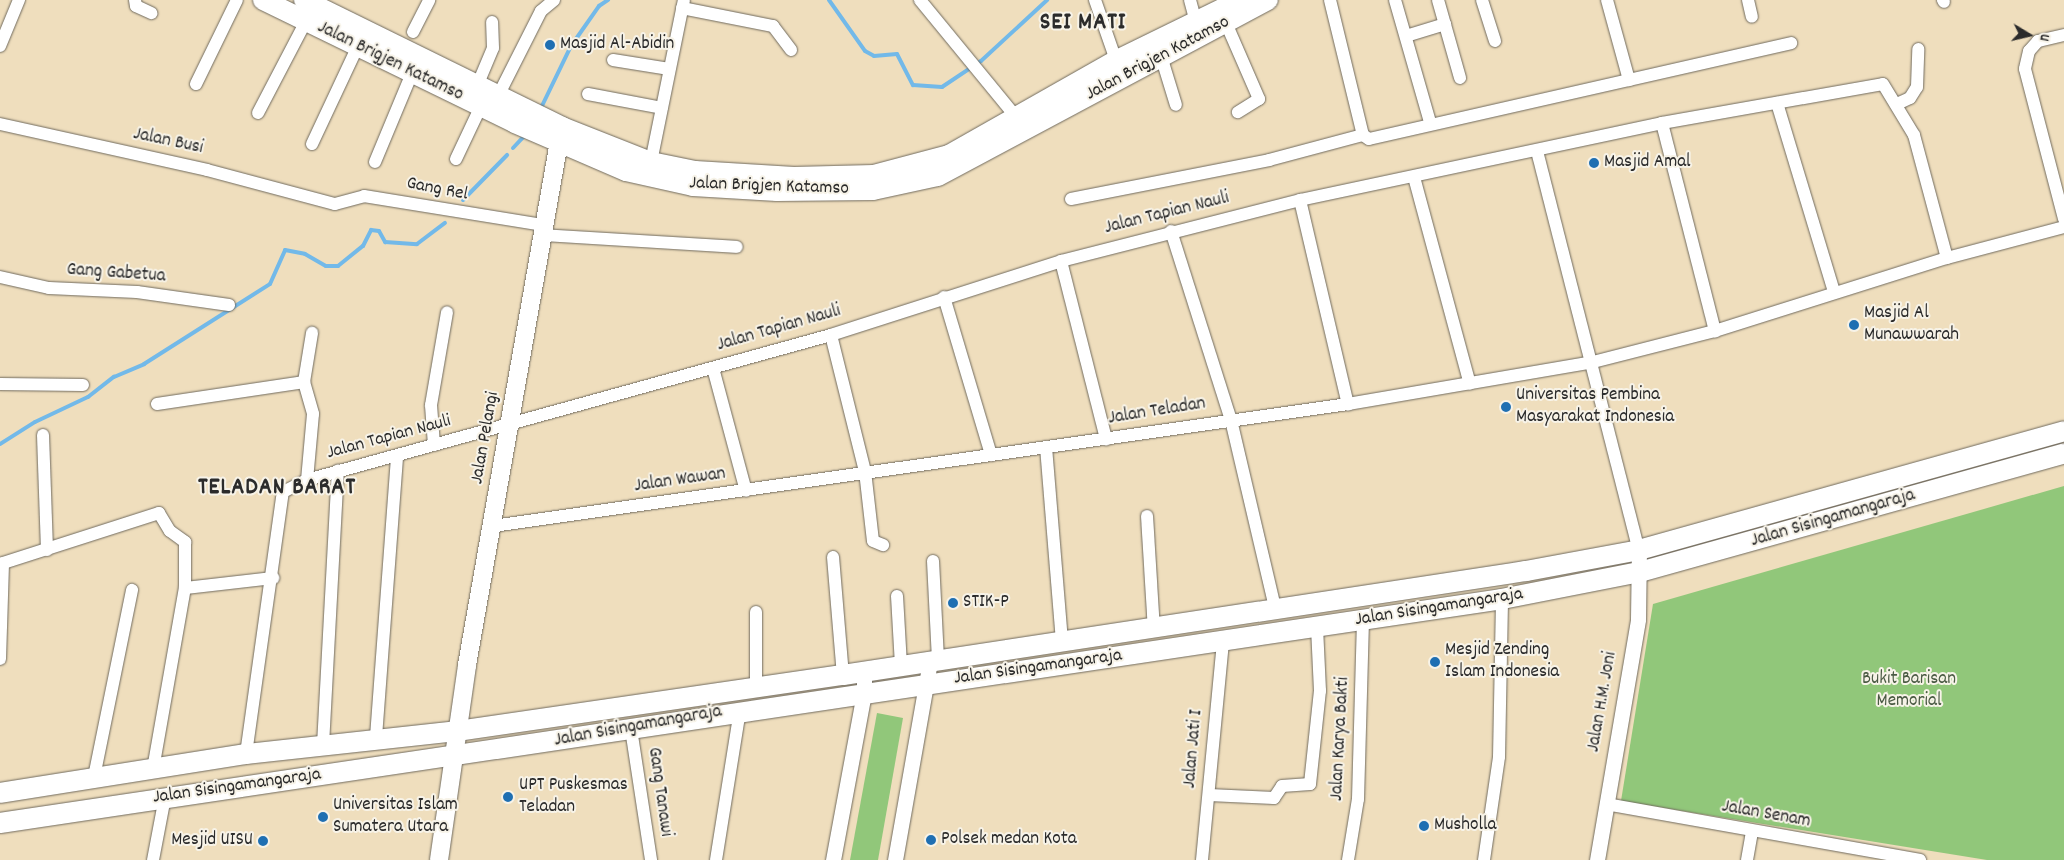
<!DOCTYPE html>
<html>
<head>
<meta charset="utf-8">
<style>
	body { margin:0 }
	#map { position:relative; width:2064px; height:860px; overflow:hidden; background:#efdebd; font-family:Dekko,sans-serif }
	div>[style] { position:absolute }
	.green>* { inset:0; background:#91c77a }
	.stream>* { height:4px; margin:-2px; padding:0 2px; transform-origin:2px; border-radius:2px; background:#72b9e9 }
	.roads { filter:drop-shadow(0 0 1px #706a5e) drop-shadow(0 0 1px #706a5e) }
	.minor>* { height:12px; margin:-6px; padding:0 6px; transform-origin:6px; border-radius:6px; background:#fff }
	.tertiary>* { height:15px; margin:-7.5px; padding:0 7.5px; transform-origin:7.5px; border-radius:7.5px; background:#fff }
	.secondary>* { height:18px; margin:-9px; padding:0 9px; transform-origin:9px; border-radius:9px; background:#fff }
	.primary>* { height:20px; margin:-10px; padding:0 10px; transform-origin:10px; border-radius:10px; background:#fff }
	.dots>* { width:14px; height:14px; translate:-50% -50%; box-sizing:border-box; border:2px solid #f7f3e8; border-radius:50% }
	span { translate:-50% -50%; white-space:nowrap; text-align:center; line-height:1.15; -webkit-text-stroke:4px #f7f3e8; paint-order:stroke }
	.poi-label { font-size:19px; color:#2b2b2b }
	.left { translate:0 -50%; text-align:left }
	.right { translate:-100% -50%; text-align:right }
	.street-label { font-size:19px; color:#2b2b2b }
	.park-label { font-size:19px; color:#4a5a43 }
	.district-label { font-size:24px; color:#2b2b2b; font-weight:700; letter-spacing:1px }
	.north { position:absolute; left:2004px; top:10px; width:50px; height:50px; -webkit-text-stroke:4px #f7f3e8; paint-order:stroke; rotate:99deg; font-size:14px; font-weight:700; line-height:20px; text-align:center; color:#2b2b2b }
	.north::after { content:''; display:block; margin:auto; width:18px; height:22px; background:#2b2b2b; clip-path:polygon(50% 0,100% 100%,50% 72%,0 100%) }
</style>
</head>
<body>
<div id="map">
	<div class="green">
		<i style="clip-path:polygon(2064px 486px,2064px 860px,1987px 860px,1621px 801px,1653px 604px)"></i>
		<i style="clip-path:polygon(877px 713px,903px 718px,878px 860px,850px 860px)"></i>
	</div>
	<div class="stream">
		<i style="left:829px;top:0;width:62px;rotate:54.8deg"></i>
		<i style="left:865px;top:51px;width:10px;rotate:29deg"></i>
		<i style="left:874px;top:56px;width:23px;rotate:-5deg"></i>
		<i style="left:897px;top:54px;width:35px;rotate:63deg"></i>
		<i style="left:913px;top:85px;width:29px;rotate:4deg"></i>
		<i style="left:942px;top:87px;width:47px;rotate:-33.7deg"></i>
		<i style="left:981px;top:61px;width:90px;rotate:-42.7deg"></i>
		<i style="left:540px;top:110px;width:71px;rotate:-64.2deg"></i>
		<i style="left:571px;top:46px;width:49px;rotate:-55deg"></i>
		<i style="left:599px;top:6px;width:11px;rotate:-34deg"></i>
		<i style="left:513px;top:148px;width:18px;rotate:-47deg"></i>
		<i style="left:463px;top:200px;width:63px;rotate:-45.6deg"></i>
		<i style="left:0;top:444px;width:41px;rotate:-32.2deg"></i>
		<i style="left:35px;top:422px;width:59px;rotate:-25.3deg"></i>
		<i style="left:88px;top:397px;width:33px;rotate:-38deg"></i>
		<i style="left:114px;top:377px;width:33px;rotate:-23deg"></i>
		<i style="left:144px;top:364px;width:149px;rotate:-32.4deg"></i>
		<i style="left:270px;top:284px;width:37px;rotate:-66deg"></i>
		<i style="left:285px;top:250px;width:20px;rotate:11deg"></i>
		<i style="left:305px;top:254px;width:24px;rotate:30deg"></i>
		<i style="left:326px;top:266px;width:12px"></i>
		<i style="left:338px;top:266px;width:32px;rotate:-39deg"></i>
		<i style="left:363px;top:246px;width:18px;rotate:-63deg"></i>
		<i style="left:371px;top:230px;width:8px;rotate:7deg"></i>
		<i style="left:379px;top:231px;width:13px;rotate:61deg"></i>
		<i style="left:385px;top:242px;width:32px;rotate:4deg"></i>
		<i style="left:417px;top:244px;width:35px;rotate:-37deg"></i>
	</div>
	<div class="roads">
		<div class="minor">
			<i style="left:135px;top:0;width:6px;rotate:81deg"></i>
			<i style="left:136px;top:6px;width:17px;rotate:25deg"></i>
			<i style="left:920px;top:0;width:151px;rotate:50.6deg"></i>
			<i style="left:1095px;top:0;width:70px;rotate:70.8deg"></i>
			<i style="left:1190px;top:0;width:23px;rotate:75deg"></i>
			<i style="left:1330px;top:0;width:139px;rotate:76.3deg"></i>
			<i style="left:1395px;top:0;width:127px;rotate:74deg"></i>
			<i style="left:1438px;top:0;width:81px;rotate:74.2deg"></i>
			<i style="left:1482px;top:0;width:43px;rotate:72.4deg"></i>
			<i style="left:1607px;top:0;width:83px;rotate:74.6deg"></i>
			<i style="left:1748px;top:0;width:17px;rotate:77deg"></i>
			<i style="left:1943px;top:0;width:2px;rotate:63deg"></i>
			<i style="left:682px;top:8px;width:93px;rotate:11.2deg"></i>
			<i style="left:773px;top:26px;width:30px;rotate:53deg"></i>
			<i style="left:1226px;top:23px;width:83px;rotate:66.5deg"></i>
			<i style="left:1259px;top:99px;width:25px;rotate:148deg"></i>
			<i style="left:413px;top:32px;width:36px;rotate:-63deg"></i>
			<i style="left:2064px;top:35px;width:27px;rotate:167deg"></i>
			<i style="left:2038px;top:41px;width:13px;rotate:132deg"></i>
			<i style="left:2029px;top:51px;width:18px;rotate:103deg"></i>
			<i style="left:2025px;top:69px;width:155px;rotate:75.4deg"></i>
			<i style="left:1406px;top:36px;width:41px;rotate:-17.1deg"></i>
			<i style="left:0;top:46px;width:50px;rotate:-67.6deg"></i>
			<i style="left:1161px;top:56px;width:51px;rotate:73deg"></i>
			<i style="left:613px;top:60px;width:57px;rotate:9.1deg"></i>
			<i style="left:196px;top:84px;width:93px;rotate:-64deg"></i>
			<i style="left:477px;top:86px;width:41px;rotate:-67.2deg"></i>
			<i style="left:493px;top:48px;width:26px;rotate:-92deg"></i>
			<i style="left:588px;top:94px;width:75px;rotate:10.7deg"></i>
			<i style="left:498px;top:96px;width:95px;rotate:-63.2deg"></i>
			<i style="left:541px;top:11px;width:17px;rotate:-40deg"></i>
			<i style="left:1777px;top:103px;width:197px;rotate:73.2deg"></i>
			<i style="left:1897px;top:104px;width:14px;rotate:-25deg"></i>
			<i style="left:1910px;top:98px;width:13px;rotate:-58deg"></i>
			<i style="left:1917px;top:87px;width:38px;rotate:-88deg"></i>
			<i style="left:258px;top:113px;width:104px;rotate:-62.4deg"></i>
			<i style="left:1662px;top:123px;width:215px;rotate:75.7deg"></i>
			<i style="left:0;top:124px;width:212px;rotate:12.5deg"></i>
			<i style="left:207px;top:170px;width:132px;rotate:14.9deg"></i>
			<i style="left:335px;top:204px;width:30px;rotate:-15deg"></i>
			<i style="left:364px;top:196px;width:182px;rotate:9.2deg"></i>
			<i style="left:312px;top:144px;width:108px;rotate:-64.9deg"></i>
			<i style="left:1537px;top:151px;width:412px;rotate:75.7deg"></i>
			<i style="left:456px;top:159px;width:59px;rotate:-64.7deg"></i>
			<i style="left:375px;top:162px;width:96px;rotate:-67.4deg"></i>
			<i style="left:651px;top:162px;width:165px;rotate:-78.5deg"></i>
			<i style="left:1414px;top:177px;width:214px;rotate:74.9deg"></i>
			<i style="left:1071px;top:199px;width:202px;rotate:-11.1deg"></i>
			<i style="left:1269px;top:160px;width:97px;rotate:-14.9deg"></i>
			<i style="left:1363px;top:135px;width:7px;rotate:34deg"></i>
			<i style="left:1369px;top:139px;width:433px;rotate:-12.8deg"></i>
			<i style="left:1300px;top:200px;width:370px;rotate:-12deg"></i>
			<i style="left:1662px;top:123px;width:224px;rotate:-10deg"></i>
			<i style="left:1883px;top:84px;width:60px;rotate:58.7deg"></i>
			<i style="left:1914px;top:135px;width:127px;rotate:75deg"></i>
			<i style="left:1171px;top:231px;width:198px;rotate:72.4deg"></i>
			<i style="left:1231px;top:420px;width:193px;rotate:76.8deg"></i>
			<i style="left:542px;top:235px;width:195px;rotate:3.5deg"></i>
			<i style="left:1061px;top:261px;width:184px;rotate:75.8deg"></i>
			<i style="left:0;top:277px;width:50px;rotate:12.7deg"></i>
			<i style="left:49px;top:288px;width:88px;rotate:2.6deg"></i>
			<i style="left:137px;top:292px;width:93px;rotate:8deg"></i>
			<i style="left:944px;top:297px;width:165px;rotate:73.4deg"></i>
			<i style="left:831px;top:335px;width:140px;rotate:76deg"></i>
			<i style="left:865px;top:471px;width:70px;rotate:83.5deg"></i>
			<i style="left:873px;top:541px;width:11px;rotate:22deg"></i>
			<i style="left:713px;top:368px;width:127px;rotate:75deg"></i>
			<i style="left:304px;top:382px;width:50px;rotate:-80.7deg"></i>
			<i style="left:0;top:384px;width:83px;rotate:0.7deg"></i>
			<i style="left:157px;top:404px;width:149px;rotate:-8.5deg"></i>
			<i style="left:304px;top:382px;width:33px;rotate:74deg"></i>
			<i style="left:313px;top:414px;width:66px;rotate:95.2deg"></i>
			<i style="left:43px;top:435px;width:115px;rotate:88deg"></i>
			<i style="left:434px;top:445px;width:40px;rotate:-94.3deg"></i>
			<i style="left:431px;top:405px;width:94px;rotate:-80.2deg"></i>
			<i style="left:1046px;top:447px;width:196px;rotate:85.3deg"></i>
			<i style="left:1147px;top:516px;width:113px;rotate:86.5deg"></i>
			<i style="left:493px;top:526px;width:864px;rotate:-8.12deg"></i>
			<i style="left:1348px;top:404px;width:249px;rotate:-9.7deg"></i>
			<i style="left:1593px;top:362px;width:126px;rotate:-14.3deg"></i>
			<i style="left:1715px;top:331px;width:243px;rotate:-17.5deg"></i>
			<i style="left:1947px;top:258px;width:121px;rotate:-14.8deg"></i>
			<i style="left:833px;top:557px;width:118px;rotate:85.2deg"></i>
			<i style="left:933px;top:561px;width:99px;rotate:87.1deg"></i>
			<i style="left:0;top:564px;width:167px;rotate:-17.8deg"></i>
			<i style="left:159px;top:513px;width:21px;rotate:59deg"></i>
			<i style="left:170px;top:531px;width:19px;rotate:36deg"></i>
			<i style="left:185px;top:542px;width:46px;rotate:90deg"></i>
			<i style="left:897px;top:596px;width:70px;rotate:86.7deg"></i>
			<i style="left:0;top:659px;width:96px;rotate:-88.2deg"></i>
			<i style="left:756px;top:688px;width:76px;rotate:-90deg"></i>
			<i style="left:631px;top:729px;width:133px;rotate:81.3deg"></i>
			<i style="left:376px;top:737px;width:281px;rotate:-85.7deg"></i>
			<i style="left:323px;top:745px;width:275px;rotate:-86.9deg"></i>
			<i style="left:246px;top:754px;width:265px;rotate:-82deg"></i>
			<i style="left:283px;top:492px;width:27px;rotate:-27deg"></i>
			<i style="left:307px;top:480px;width:544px;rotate:-15.47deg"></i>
			<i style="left:831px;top:335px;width:242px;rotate:-17.8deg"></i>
			<i style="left:1061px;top:261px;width:247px;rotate:-14.3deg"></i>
			<i style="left:1300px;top:200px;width:210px;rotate:76.8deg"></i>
			<i style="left:153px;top:769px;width:184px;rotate:-80deg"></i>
			<i style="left:185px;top:588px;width:89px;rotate:-6.5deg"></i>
			<i style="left:94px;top:777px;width:191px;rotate:-78.5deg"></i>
			<i style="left:1209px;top:795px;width:65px;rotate:2.6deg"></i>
			<i style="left:1274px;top:798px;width:14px;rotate:-56deg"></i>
			<i style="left:1282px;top:786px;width:28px;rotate:-4deg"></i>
			<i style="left:1310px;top:784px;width:94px;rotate:-83.9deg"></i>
			<i style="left:1320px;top:691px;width:64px;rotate:-92.7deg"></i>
			<i style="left:1606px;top:804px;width:319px;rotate:10.1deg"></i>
			<i style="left:153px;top:860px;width:64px;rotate:-79.2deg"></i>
			<i style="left:716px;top:860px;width:152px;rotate:-80.9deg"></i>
			<i style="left:1202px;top:860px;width:219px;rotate:-84.5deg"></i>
			<i style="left:1348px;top:860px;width:62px;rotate:-80.7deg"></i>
			<i style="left:1358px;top:799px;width:180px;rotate:-88.4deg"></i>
			<i style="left:1484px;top:860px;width:104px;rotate:-81.7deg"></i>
			<i style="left:1499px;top:757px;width:158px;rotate:-88.9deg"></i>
			<i style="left:1747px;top:860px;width:28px;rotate:-80deg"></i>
		</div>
		<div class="tertiary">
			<i style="left:833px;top:860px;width:171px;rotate:-79.5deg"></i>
			<i style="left:864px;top:692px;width:20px;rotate:-90deg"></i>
			<i style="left:895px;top:860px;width:201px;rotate:-80deg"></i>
			<i style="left:1597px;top:860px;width:244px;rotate:-80.3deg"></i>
			<i style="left:1638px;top:619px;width:69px;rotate:-89.2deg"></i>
		</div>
		<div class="secondary">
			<i style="left:439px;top:860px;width:197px;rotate:-81.8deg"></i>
			<i style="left:467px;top:665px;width:543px;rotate:-80.03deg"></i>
		</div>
		<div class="primary">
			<i style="left:263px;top:0;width:280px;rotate:26deg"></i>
			<i style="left:515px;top:123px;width:121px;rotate:23.4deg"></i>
			<i style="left:626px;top:171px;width:69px;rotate:12.6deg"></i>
			<i style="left:693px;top:186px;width:84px;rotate:3.4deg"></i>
			<i style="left:777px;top:191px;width:96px;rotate:-0.6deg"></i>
			<i style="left:873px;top:190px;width:66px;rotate:-12.2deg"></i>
			<i style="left:938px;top:176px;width:374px;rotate:-28.1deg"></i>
			<i style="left:304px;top:0;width:288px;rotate:26.2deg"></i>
			<i style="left:562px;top:127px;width:96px;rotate:21.5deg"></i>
			<i style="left:651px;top:162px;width:45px;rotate:11.6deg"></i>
			<i style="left:695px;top:171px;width:99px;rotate:3.5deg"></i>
			<i style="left:794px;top:177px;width:80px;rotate:-1.4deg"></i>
			<i style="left:874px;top:175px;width:78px;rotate:-14.9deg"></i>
			<i style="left:949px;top:155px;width:191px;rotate:-29.5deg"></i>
			<i style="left:1115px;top:61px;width:139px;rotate:-26deg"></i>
			<i style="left:0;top:793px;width:249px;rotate:-9deg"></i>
			<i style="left:246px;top:754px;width:213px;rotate:-6.2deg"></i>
			<i style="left:458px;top:731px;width:389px;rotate:-8.3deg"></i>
			<i style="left:843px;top:675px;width:691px;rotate:-8.66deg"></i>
			<i style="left:1526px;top:571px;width:115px;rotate:-10.5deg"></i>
			<i style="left:1639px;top:550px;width:441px;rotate:-15.6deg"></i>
			<i style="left:0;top:823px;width:1519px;rotate:-8.48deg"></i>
			<i style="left:1502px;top:599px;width:141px;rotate:-11.1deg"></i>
			<i style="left:1640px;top:572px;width:440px;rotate:-15.6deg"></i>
		</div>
	</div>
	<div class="dots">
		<i style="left:550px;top:45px;background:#1f6fb2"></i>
		<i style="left:1594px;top:163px;background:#1f6fb2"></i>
		<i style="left:1854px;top:325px;background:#1f6fb2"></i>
		<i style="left:1506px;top:407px;background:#1f6fb2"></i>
		<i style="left:953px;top:603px;background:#1f6fb2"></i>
		<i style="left:1435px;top:662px;background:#1f6fb2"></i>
		<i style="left:508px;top:797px;background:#1f6fb2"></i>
		<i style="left:323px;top:817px;background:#1f6fb2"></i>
		<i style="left:1424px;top:826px;background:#1f6fb2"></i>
		<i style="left:931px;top:840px;background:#1f6fb2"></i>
		<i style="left:263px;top:841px;background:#1f6fb2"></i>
	</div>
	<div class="poi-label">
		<span class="left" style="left:560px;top:45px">Masjid Al-Abidin</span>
		<span class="left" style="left:1604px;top:163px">Masjid Amal</span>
		<span class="left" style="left:1864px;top:325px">Masjid Al<br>Munawwarah</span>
		<span class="left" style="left:1516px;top:407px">Universitas Pembina<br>Masyarakat Indonesia</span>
		<span class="left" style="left:963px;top:603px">STIK-P</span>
		<span class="left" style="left:1445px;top:662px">Mesjid Zending<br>Islam Indonesia</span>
		<span class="left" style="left:519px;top:797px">UPT Puskesmas<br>Teladan</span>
		<span class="left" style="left:333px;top:817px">Universitas Islam<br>Sumatera Utara</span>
		<span class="left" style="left:1434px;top:826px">Musholla</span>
		<span class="left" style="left:941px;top:840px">Polsek medan Kota</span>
		<span class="right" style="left:253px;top:841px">Mesjid UISU</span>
	</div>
	<div class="street-label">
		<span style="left:1158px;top:59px;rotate:-28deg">Jalan Brigjen Katamso</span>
		<span style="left:390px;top:62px;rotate:26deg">Jalan Brigjen Katamso</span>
		<span style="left:168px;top:142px;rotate:12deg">Jalan Busi</span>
		<span style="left:769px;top:187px;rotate:2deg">Jalan Brigjen Katamso</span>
		<span style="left:437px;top:190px;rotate:11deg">Gang Rel</span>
		<span style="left:1167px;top:214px;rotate:-14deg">Jalan Tapian Nauli</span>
		<span style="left:116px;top:274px;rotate:4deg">Gang Gabetua</span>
		<span style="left:779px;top:329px;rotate:-16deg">Jalan Tapian Nauli</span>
		<span style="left:1157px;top:412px;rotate:-9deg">Jalan Teladan</span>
		<span style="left:389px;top:438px;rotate:-15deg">Jalan Tapian Nauli</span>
		<span style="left:486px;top:438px;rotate:-80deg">Jalan Pelangi</span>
		<span style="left:680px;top:481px;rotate:-8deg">Jalan Wawan</span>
		<span style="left:1833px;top:519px;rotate:-16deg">Jalan Sisingamangaraja</span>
		<span style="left:1439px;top:608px;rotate:-9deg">Jalan Sisingamangaraja</span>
		<span style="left:1038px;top:668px;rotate:-8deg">Jalan Sisingamangaraja</span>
		<span style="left:1603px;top:702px;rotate:-80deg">Jalan H.M. Joni</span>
		<span style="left:638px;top:727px;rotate:-10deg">Jalan Sisingamangaraja</span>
		<span style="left:1341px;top:739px;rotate:-87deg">Jalan Karya Bakti</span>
		<span style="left:1194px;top:749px;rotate:-85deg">Jalan Jati I</span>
		<span style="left:237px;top:787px;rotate:-8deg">Jalan Sisingamangaraja</span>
		<span style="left:659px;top:792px;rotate:82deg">Gang Tanawi</span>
		<span style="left:1766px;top:815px;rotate:10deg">Jalan Senam</span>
	</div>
	<div class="park-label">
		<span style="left:1909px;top:691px">Bukit Barisan<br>Memorial</span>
	</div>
	<div class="district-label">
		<span style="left:1083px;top:24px">SEI MATI</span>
		<span style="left:277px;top:489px">TELADAN BARAT</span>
	</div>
	<div class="north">U</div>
</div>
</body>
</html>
